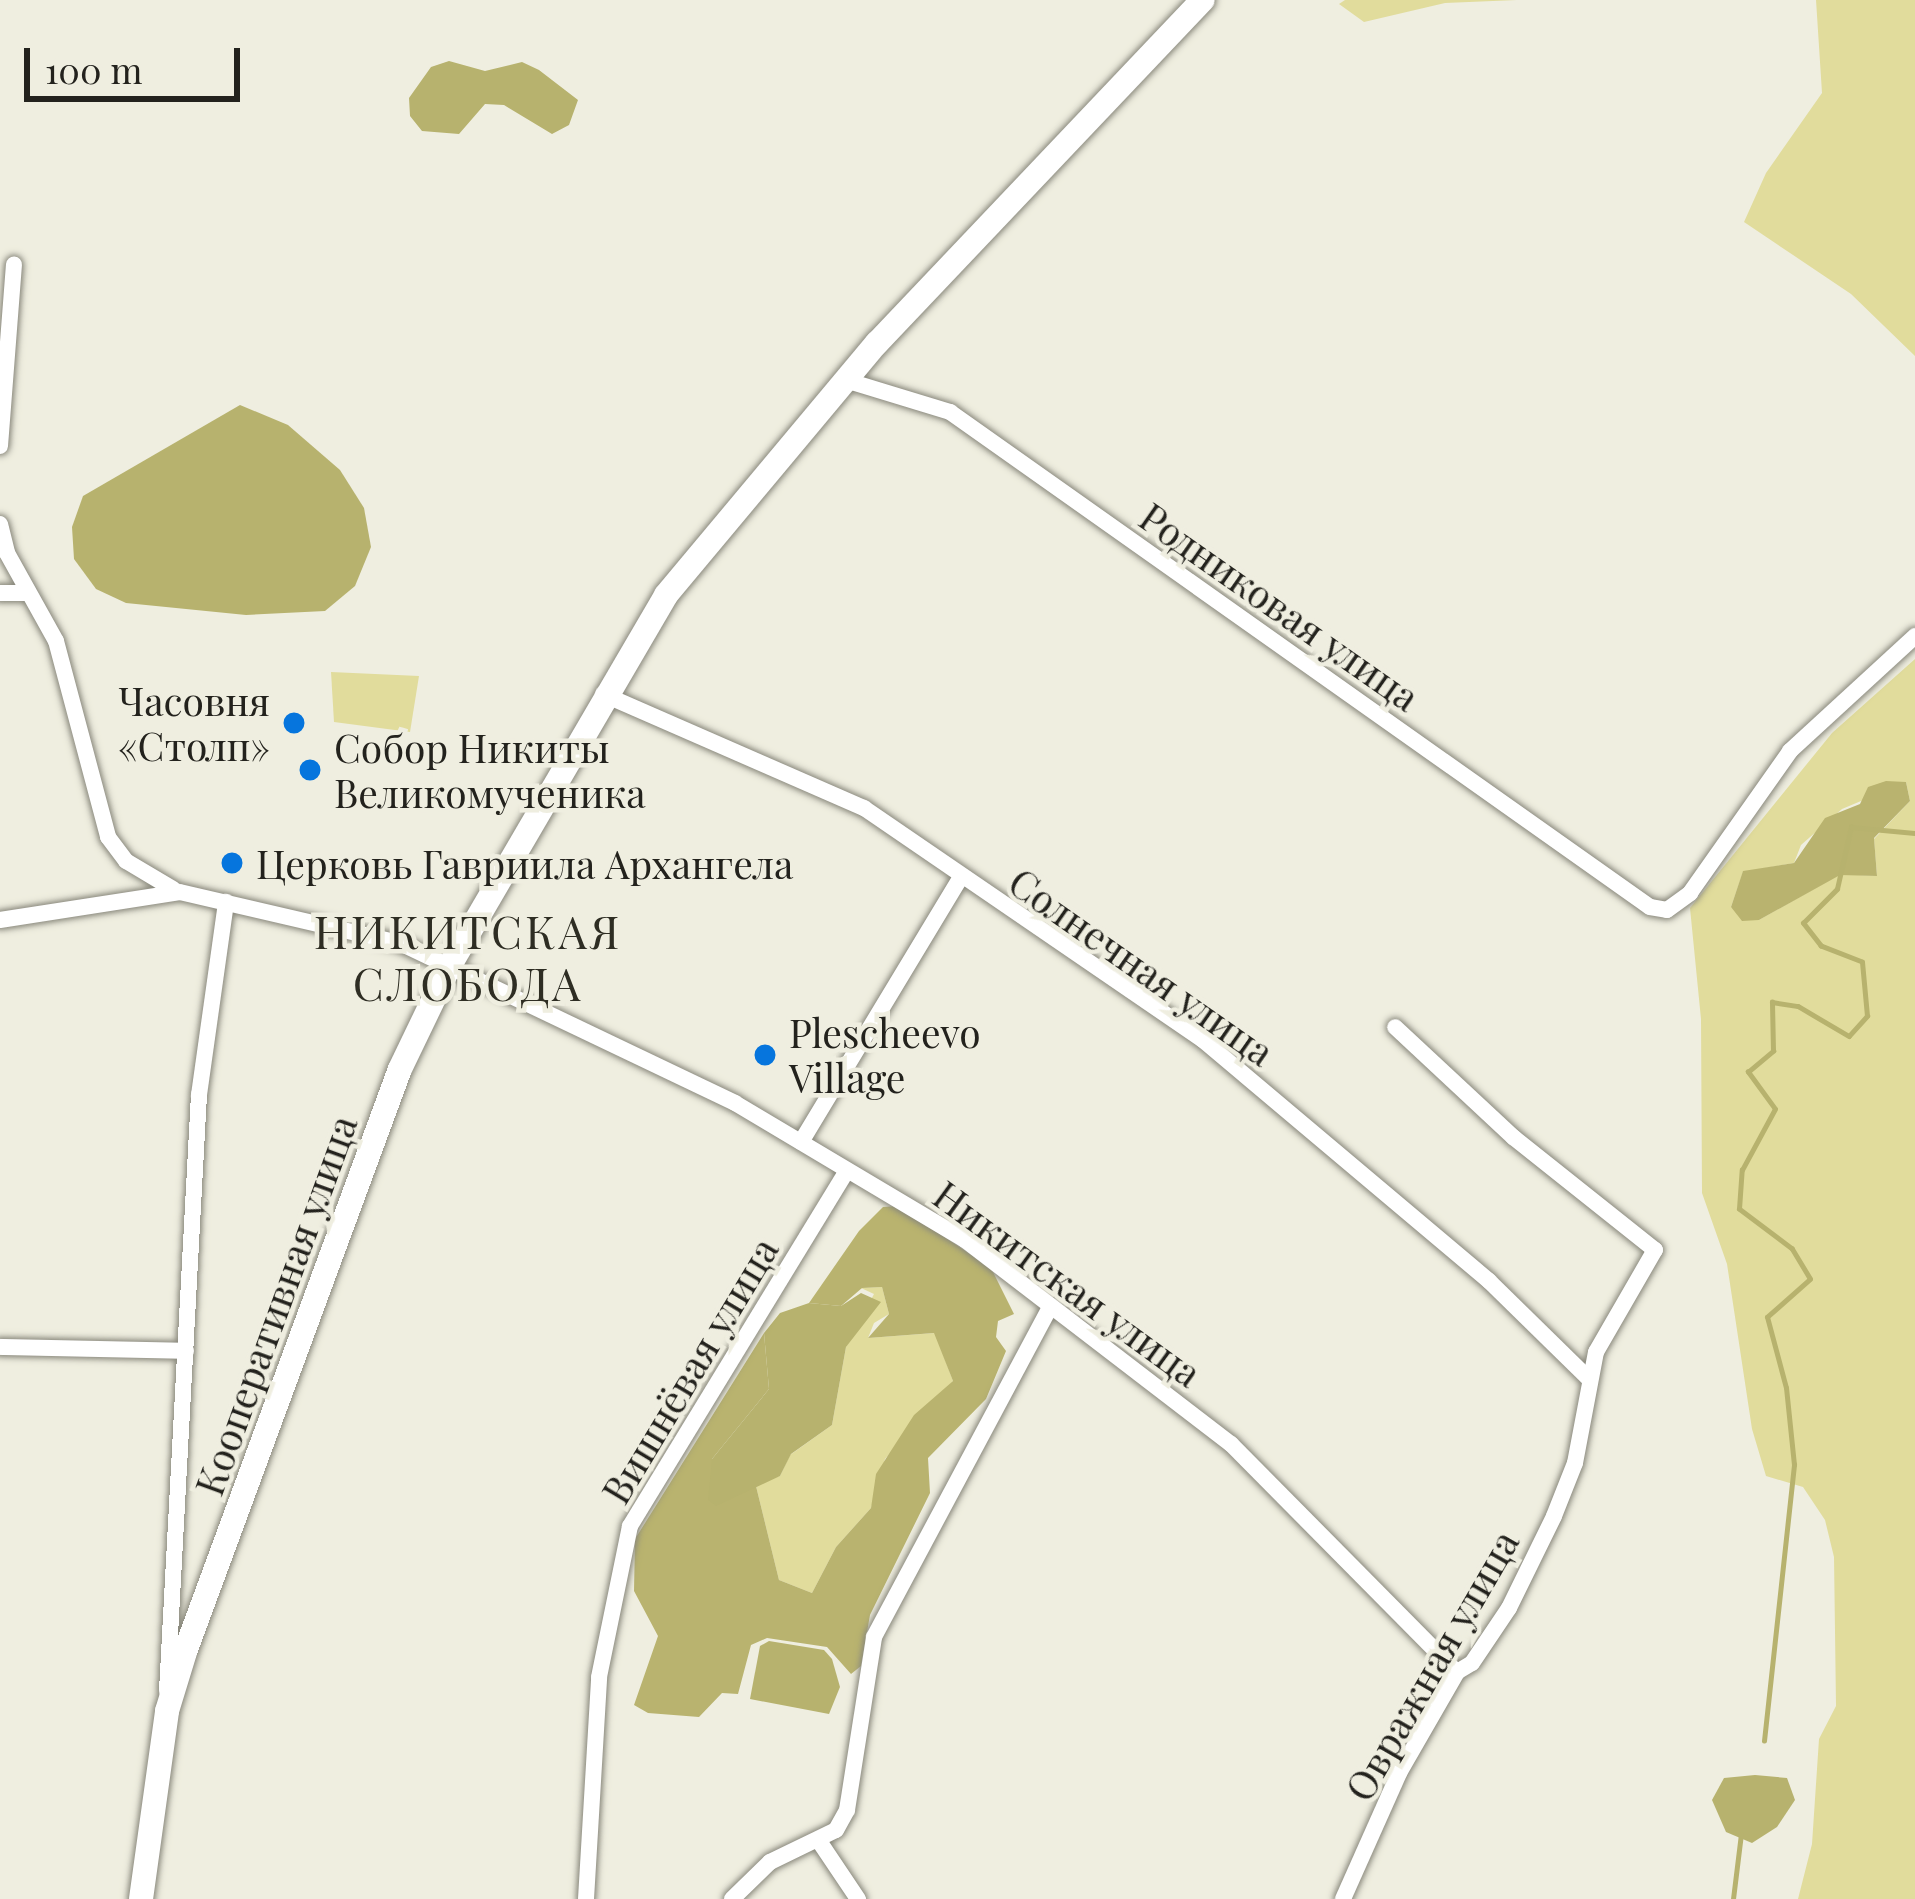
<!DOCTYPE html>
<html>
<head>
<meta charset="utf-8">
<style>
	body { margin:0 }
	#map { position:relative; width:1915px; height:1899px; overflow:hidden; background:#efeee0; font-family:"Playfair Display",serif }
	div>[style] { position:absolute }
	.green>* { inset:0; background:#e1dc9c }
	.forest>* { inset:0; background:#b9b36f }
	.water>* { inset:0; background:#b7b26e }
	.stream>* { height:4.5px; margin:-2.25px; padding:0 2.25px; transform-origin:2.25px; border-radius:2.25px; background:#b7b26e }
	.roads { filter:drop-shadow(0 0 3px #89887c) drop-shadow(0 0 3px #89887c) }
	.street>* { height:16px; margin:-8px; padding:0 8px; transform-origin:8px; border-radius:8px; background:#fff }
	.secondary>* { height:24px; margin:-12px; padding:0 12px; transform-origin:12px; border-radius:12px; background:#fff }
	.dots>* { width:33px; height:33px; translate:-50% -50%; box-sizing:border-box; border:6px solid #efeee0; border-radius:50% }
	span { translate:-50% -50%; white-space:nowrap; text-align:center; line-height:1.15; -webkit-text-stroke:9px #efeee0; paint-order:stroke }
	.street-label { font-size:39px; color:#23221d }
	.poi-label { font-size:39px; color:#23221d }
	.right { translate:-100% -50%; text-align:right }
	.left { translate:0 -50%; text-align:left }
	.quarter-label { font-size:45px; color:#2e2d23; letter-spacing:3px }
	.scale { position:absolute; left:24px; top:48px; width:216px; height:54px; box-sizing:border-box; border:6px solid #23221d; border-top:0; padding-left:15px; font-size:36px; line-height:42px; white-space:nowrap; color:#23221d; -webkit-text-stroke:9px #efeee0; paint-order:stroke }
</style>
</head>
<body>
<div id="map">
	<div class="green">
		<i style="clip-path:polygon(1345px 0,1517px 0,1445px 3px,1364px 22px,1339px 4px)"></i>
		<i style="clip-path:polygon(1816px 0,1915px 0,1915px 356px,1851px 294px,1744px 222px,1766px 173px,1822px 93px)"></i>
		<i style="clip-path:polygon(evenodd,1915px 659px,1915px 1899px,1798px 1899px,1812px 1844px,1819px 1739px,1836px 1706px,1834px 1557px,1825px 1520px,1803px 1487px,1766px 1476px,1752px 1429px,1727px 1264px,1702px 1193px,1701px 1019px,1690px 908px,1832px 733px,1915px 659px,1906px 782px,1910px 801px,1874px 839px,1877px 876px,1840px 874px,1759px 920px,1731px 907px,1743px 872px,1794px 863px,1801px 845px,1842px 809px,1906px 782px)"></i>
		<i style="clip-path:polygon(331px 672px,419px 676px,410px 732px,334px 722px)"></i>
		<i style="clip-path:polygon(882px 1287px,889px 1314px,874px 1323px,868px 1338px,935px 1333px,953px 1381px,885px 1459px,871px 1508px,836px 1547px,812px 1593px,779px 1580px,755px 1482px,780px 1476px,790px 1455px,832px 1425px,846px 1347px,874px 1294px,861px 1288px)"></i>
	</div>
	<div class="forest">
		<i style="clip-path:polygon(1886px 781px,1906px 782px,1910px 801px,1874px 838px,1877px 876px,1840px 875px,1759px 920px,1742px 921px,1731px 907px,1743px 871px,1794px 863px,1825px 818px,1860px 804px,1868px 787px)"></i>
		<i style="clip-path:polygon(898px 1206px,991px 1268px,1014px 1314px,998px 1321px,996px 1337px,1006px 1351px,986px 1399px,928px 1458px,930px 1493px,870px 1615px,861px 1666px,851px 1674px,827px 1647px,767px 1638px,751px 1645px,738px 1694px,722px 1693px,699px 1717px,648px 1713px,634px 1705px,658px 1636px,634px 1591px,635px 1539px,764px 1333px,769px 1389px,712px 1459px,755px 1482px,779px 1580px,812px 1593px,836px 1547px,871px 1508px,876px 1474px,914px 1415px,953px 1381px,934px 1333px,868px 1338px,889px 1314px,882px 1287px,862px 1288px,841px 1306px,809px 1303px,859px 1231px,883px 1207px)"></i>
	</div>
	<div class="water">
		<i style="clip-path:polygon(449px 61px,485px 71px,522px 62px,539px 70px,578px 100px,569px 125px,552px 134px,504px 105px,485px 104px,459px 134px,422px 131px,410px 116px,409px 98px,431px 67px)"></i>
		<i style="clip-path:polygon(240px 405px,288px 425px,340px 470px,364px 508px,371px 547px,355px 586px,325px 611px,246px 615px,126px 603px,96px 589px,74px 559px,72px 527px,83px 496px)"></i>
		<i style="clip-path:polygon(861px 1293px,881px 1302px,846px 1347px,832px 1425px,791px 1454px,780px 1476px,716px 1506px,708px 1500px,712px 1459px,769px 1389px,764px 1333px,780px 1313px,809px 1303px,841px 1306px)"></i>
		<i style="clip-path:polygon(769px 1641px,824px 1650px,832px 1659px,840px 1687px,829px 1714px,750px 1699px,760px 1646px)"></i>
		<i style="clip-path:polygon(1755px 1775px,1787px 1778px,1795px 1800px,1777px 1827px,1752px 1843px,1726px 1832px,1712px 1800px,1724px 1778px)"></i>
	</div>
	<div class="stream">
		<i style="left:1764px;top:1741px;width:278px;rotate:-83.8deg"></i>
		<i style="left:1794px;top:1465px;width:77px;rotate:-95.9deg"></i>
		<i style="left:1786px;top:1388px;width:73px;rotate:-105deg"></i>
		<i style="left:1767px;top:1317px;width:57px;rotate:-41.5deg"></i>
		<i style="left:1810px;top:1279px;width:35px;rotate:-121deg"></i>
		<i style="left:1792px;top:1249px;width:66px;rotate:-143deg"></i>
		<i style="left:1739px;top:1209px;width:39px;rotate:-86deg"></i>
		<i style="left:1742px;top:1170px;width:69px;rotate:-61.6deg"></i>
		<i style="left:1775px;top:1109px;width:46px;rotate:-126.1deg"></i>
		<i style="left:1748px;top:1072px;width:33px;rotate:-40deg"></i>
		<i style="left:1773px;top:1051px;width:49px;rotate:-91.2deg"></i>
		<i style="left:1772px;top:1002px;width:26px;rotate:9deg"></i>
		<i style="left:1798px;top:1006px;width:59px;rotate:30.5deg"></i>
		<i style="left:1849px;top:1036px;width:27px;rotate:-48deg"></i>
		<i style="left:1867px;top:1016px;width:54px;rotate:-95.3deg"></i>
		<i style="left:1862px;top:962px;width:44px;rotate:-158.7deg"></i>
		<i style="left:1821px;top:946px;width:29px;rotate:-128deg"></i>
		<i style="left:1803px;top:923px;width:48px;rotate:-45deg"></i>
		<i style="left:1837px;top:889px;width:64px;rotate:-77.3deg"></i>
		<i style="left:1851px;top:827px;width:64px;rotate:5.4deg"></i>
		<i style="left:1733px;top:1899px;width:65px;rotate:-83deg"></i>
	</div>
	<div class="roads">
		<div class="street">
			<i style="left:845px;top:380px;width:110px;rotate:16.9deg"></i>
			<i style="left:950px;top:412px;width:857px;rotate:35.27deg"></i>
			<i style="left:1650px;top:907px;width:17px;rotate:10deg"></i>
			<i style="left:1667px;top:910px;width:29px;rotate:-36deg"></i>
			<i style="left:1690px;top:893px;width:174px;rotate:-54.8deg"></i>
			<i style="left:1790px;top:751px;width:170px;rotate:-42.6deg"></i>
			<i style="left:0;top:446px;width:182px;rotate:-85.6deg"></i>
			<i style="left:0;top:524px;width:30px;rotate:76deg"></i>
			<i style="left:7px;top:553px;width:101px;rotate:60.9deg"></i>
			<i style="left:56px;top:641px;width:203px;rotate:75.1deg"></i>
			<i style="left:108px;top:837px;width:30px;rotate:53deg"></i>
			<i style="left:126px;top:861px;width:55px;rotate:30.8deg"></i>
			<i style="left:0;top:593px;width:27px"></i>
			<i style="left:603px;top:694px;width:285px;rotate:23.6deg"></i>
			<i style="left:864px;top:808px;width:411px;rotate:34.4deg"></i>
			<i style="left:1203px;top:1040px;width:374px;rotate:40.1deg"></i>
			<i style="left:1489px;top:1281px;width:139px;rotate:44.4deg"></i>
			<i style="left:0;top:920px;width:182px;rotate:-8.8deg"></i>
			<i style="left:180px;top:892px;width:226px;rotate:13.1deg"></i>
			<i style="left:400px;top:943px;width:371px;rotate:25.5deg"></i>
			<i style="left:735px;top:1103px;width:268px;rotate:30.8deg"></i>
			<i style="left:965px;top:1240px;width:335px;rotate:37.5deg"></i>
			<i style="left:1231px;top:1444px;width:321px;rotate:45.3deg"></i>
			<i style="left:801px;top:1142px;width:310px;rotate:-58.9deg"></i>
			<i style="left:0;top:1347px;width:186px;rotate:1.2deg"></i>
			<i style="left:167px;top:1691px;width:597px;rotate:-86.93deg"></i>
			<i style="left:199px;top:1095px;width:195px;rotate:-82deg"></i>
			<i style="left:819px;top:1841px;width:70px;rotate:56.1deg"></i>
			<i style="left:586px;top:1899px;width:222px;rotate:-86.6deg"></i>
			<i style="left:599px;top:1677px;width:154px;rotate:-78.4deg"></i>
			<i style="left:630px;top:1526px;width:416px;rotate:-58.6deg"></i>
			<i style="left:732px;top:1899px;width:53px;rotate:-44.2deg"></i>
			<i style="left:770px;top:1862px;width:73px;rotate:-25.9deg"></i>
			<i style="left:836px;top:1830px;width:23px;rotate:-61deg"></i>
			<i style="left:847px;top:1810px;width:175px;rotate:-81.1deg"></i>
			<i style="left:874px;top:1637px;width:374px;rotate:-61.9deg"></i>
			<i style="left:1343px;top:1899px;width:138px;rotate:-66deg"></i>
			<i style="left:1399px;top:1773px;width:116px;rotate:-60.1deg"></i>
			<i style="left:1457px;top:1672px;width:17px;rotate:-31deg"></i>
			<i style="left:1472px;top:1663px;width:66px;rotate:-56.1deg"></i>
			<i style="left:1509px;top:1608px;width:102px;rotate:-63.9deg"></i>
			<i style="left:1554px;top:1516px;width:57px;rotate:-68.4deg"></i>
			<i style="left:1575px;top:1463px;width:113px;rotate:-79.3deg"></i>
			<i style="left:1596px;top:1352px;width:118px;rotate:-60deg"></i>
			<i style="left:1655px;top:1250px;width:181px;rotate:-141.5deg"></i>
			<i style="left:1513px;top:1137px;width:161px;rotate:-137deg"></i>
		</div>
		<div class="secondary">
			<i style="left:141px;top:1899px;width:190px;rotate:-82.1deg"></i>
			<i style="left:167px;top:1711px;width:62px;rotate:-73deg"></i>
			<i style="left:185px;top:1652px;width:621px;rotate:-69.76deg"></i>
			<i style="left:400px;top:1069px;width:115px;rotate:-64.3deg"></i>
			<i style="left:450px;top:965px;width:428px;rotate:-59.7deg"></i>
			<i style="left:666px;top:595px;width:329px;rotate:-50.1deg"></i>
			<i style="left:877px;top:343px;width:473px;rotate:-46.5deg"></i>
		</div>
	</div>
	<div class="dots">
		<i style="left:294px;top:723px;background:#0675dd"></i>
		<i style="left:310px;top:770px;background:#0675dd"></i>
		<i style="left:232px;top:863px;background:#0675dd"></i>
		<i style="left:765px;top:1055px;background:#0675dd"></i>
	</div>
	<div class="street-label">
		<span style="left:1280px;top:606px;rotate:35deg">Родниковая улица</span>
		<span style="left:1142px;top:966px;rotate:35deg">Солнечная улица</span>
		<span style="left:1068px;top:1283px;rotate:36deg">Никитская улица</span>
		<span style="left:275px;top:1305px;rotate:-70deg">Кооперативная улица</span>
		<span style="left:689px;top:1370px;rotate:-59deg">Вишнёвая улица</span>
		<span style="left:1431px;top:1665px;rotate:-60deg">Овражная улица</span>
	</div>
	<div class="poi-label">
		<span class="right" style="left:270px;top:723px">Часовня<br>«Столп»</span>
		<span class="left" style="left:334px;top:770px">Собор Никиты<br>Великомученика</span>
		<span class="left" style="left:256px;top:863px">Церковь Гавриила Архангела</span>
		<span class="left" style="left:789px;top:1055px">Plescheevo<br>Village</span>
	</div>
	<div class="quarter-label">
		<span style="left:468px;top:957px">НИКИТСКАЯ<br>СЛОБОДА</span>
	</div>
	<div class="scale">100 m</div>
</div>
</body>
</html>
